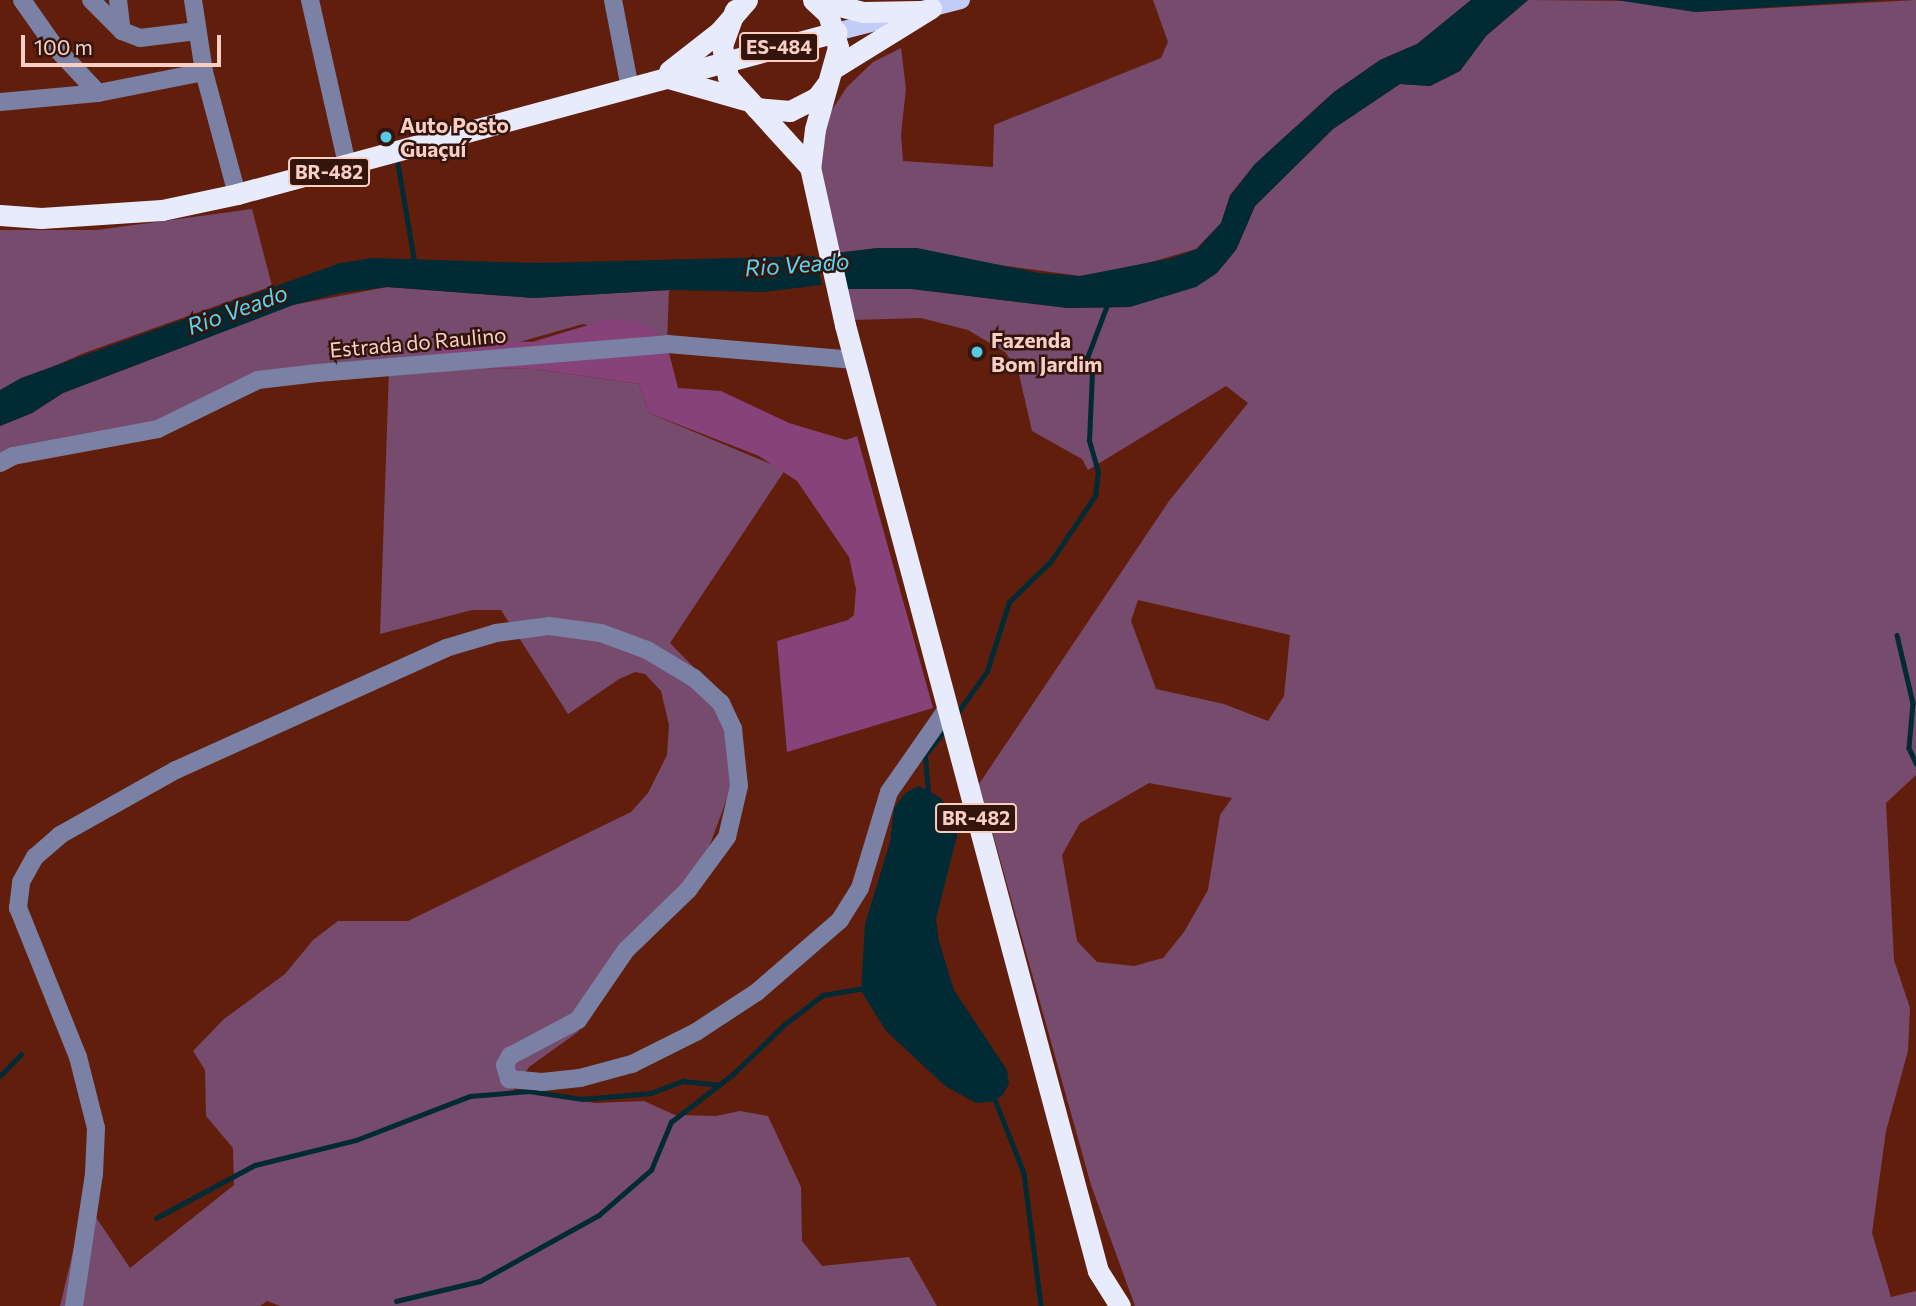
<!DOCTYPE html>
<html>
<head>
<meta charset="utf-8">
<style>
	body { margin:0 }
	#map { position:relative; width:1916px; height:1306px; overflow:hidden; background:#611e0d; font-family:Commissioner,sans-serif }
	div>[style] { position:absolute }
	.green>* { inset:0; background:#774b6e }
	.forest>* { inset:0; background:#864279 }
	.water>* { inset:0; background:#002b34 }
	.stream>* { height:4.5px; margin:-2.25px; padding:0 2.25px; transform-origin:2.25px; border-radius:2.25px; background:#002b34 }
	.minor>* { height:18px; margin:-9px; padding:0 9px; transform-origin:9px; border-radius:9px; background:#7a81a4 }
	.major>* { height:18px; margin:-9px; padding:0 9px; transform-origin:9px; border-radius:9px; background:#c2ccf6 }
	.highway>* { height:21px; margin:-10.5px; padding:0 10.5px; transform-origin:10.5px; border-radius:10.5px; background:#e7ebfc }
	.dots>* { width:19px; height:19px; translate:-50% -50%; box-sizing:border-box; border:4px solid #33150d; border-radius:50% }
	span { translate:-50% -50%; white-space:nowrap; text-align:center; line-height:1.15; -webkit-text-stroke:5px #33150d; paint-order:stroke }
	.shield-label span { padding:2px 5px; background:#33150d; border:2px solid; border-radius:5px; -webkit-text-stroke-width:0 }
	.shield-label { font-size:19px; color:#f9cec3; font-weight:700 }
	.poi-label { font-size:21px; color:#f9cec3; font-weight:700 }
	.left { translate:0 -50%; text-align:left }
	.street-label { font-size:21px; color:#f9cec3 }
	.water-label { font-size:23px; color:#54d5f1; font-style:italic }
	.scale { position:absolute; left:21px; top:35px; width:200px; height:32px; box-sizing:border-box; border:4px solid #f9cec3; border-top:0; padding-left:9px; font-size:21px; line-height:24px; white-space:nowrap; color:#f9cec3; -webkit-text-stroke:5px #33150d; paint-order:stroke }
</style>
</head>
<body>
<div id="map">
	<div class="green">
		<i style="clip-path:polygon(1153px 0,1471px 0,1417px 44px,1380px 60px,1334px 92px,1255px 164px,1230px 195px,1221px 223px,1196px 249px,1127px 269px,1080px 276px,878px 248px,836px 253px,819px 155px,828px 116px,847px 87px,873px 62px,901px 48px,906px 89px,901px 134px,903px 161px,993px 167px,994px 125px,1161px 58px,1168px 42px)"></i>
		<i style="clip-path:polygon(evenodd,1528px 0,1636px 1px,1695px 12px,1916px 0,1916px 775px,1886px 803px,1894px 960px,1910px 1008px,1908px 1051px,1886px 1131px,1872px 1233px,1891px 1297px,1916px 1291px,1916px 1306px,1135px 1306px,1091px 1185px,979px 784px,1169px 501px,1248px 403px,1226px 386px,1088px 470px,1082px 459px,1032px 431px,1018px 370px,1005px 352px,968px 330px,921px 318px,852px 320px,845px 289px,912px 289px,1068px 308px,1130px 307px,1236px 250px,1255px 206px,1333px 129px,1400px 84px,1430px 86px,1460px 71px,1486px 36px,1528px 0,1138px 600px,1290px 635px,1284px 696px,1268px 721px,1224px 704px,1156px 689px,1131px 621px,1138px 600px,1528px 0,1149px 783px,1232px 798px,1220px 815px,1208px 890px,1184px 932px,1163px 958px,1134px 966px,1097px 962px,1077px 941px,1062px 855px,1080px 823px,1149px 783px)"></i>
		<i style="clip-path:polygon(252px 209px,272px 286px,84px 353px,0 390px,0 230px,97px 230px)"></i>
		<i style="clip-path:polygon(387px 287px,533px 298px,669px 290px,667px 345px,583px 324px,512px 344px,450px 339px,432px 367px,534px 369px,639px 384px,649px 413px,785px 470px,670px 643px,711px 685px,739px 766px,702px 866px,609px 982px,578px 1032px,529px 1067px,513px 1091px,595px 1103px,644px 1101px,675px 1115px,716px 1116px,740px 1111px,768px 1116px,801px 1187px,802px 1241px,822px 1266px,909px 1257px,937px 1306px,280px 1306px,267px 1301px,260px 1306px,60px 1306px,85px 1201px,130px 1268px,234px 1185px,233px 1148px,206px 1116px,205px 1070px,193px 1051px,224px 1019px,285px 974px,313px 940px,338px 921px,408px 921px,631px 812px,648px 793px,667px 755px,669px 725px,661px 691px,645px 674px,635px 672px,619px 679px,568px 714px,501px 610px,472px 610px,380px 634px,389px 370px,276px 376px,141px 428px,0 465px,0 426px,32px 413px,63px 393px,293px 305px)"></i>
	</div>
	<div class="forest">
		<i style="clip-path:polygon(608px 319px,638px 322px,652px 328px,667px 345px,678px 388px,721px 391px,789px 423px,846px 440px,857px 436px,933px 708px,787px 752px,777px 641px,848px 620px,854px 615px,856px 589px,849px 557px,797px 481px,759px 456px,649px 413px,639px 384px,534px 369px,431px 367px,440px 347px,450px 339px,532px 342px)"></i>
	</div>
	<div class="water">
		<i style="clip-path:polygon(1471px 0,1528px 0,1486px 36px,1460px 71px,1430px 86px,1400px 84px,1333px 129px,1255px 206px,1236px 250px,1217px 273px,1196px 287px,1130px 307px,1068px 308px,912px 289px,845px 289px,836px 253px,878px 248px,917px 248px,1039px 273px,1080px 276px,1172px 258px,1197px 249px,1221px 223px,1230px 196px,1255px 164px,1334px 92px,1380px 60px,1417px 44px)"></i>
		<i style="clip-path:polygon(1616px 0,1883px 0,1695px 12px)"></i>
		<i style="clip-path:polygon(815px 256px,822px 285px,763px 292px,669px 290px,533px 298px,387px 287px,340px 293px,293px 305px,63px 393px,32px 413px,0 426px,0 390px,21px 378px,340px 263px,373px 258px,537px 263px)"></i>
		<i style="clip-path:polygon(919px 786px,941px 798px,956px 822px,957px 836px,936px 919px,939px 941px,954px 990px,1007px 1070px,1009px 1084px,1002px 1096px,991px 1102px,976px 1103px,945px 1086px,886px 1031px,861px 991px,865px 924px,890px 842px,894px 808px,905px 793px)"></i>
	</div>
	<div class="stream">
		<i style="left:398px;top:164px;width:100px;rotate:80.3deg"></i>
		<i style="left:1897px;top:635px;width:70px;rotate:76.8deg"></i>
		<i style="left:1913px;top:703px;width:45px;rotate:95.1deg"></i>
		<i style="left:1909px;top:748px;width:17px;rotate:65deg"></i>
		<i style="left:959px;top:711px;width:49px;rotate:-55deg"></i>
		<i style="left:987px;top:671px;width:72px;rotate:-72.3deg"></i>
		<i style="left:1009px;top:602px;width:59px;rotate:-44.3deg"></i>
		<i style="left:1051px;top:561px;width:78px;rotate:-55.9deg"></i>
		<i style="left:1095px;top:496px;width:24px;rotate:-83deg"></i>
		<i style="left:1098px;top:472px;width:32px;rotate:-106deg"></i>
		<i style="left:1089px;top:441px;width:68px;rotate:-87.5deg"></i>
		<i style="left:1092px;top:373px;width:16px;rotate:-108deg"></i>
		<i style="left:1087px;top:358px;width:57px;rotate:-69.3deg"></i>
		<i style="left:928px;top:792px;width:37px;rotate:-95deg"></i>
		<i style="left:925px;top:755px;width:28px;rotate:-52deg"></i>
		<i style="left:0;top:1076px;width:30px;rotate:-46deg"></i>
		<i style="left:994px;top:1097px;width:82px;rotate:68.5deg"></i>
		<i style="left:1024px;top:1173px;width:134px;rotate:82.7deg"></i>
		<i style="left:156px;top:1218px;width:112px;rotate:-28.2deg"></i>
		<i style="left:255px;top:1165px;width:104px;rotate:-13.9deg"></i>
		<i style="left:356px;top:1140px;width:122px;rotate:-21.1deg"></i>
		<i style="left:470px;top:1096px;width:59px;rotate:-4.8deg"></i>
		<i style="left:529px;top:1091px;width:54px;rotate:8.6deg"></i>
		<i style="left:582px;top:1099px;width:69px;rotate:-5deg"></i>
		<i style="left:651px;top:1093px;width:34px;rotate:-21deg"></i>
		<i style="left:683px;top:1081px;width:36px;rotate:6deg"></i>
		<i style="left:396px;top:1301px;width:86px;rotate:-13.4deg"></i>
		<i style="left:480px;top:1281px;width:136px;rotate:-29deg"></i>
		<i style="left:599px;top:1215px;width:69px;rotate:-40.9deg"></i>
		<i style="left:651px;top:1170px;width:52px;rotate:-67.4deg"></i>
		<i style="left:671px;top:1122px;width:78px;rotate:-37.7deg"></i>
		<i style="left:733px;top:1074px;width:72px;rotate:-43.9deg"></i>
		<i style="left:785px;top:1024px;width:48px;rotate:-37.3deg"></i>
		<i style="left:823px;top:995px;width:43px;rotate:-9.5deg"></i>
	</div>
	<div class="minor">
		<i style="left:22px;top:0;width:57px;rotate:54.9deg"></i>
		<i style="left:55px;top:47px;width:63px;rotate:46.9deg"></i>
		<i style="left:91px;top:0;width:44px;rotate:45deg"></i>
		<i style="left:122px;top:31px;width:19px;rotate:21deg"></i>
		<i style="left:140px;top:38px;width:57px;rotate:-7deg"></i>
		<i style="left:118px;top:0;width:31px;rotate:83deg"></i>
		<i style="left:193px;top:0;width:73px;rotate:81.3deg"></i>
		<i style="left:204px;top:72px;width:126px;rotate:74.9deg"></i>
		<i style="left:310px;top:0;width:172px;rotate:77.3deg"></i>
		<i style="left:613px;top:0;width:90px;rotate:79.1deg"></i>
		<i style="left:0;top:102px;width:98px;rotate:-5.2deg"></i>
		<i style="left:98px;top:93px;width:108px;rotate:-11.2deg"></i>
		<i style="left:0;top:463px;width:15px;rotate:-28deg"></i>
		<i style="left:13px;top:456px;width:147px;rotate:-10.5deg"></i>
		<i style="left:158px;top:429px;width:111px;rotate:-26.1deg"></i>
		<i style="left:258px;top:380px;width:60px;rotate:-6.7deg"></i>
		<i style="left:318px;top:373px;width:351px;rotate:-4.7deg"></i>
		<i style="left:668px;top:344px;width:187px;rotate:4.9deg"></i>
		<i style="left:74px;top:1306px;width:134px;rotate:-81.4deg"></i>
		<i style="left:94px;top:1174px;width:46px;rotate:-87.5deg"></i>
		<i style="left:96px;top:1128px;width:73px;rotate:-104.2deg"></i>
		<i style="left:78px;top:1057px;width:161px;rotate:-111.9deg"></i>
		<i style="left:18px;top:908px;width:26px;rotate:-83deg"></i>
		<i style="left:21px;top:882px;width:29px;rotate:-61deg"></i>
		<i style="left:35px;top:857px;width:33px;rotate:-41deg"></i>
		<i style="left:60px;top:835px;width:133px;rotate:-29.3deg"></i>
		<i style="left:176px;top:770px;width:296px;rotate:-24.3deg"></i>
		<i style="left:446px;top:648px;width:52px;rotate:-16.7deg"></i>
		<i style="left:496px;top:633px;width:53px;rotate:-7.5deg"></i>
		<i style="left:549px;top:626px;width:52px;rotate:7.7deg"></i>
		<i style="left:601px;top:633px;width:49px;rotate:20.3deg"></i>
		<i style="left:647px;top:650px;width:55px;rotate:30.8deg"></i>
		<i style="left:694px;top:678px;width:37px;rotate:43deg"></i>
		<i style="left:721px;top:703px;width:29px;rotate:65deg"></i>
		<i style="left:733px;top:729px;width:57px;rotate:84deg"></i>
		<i style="left:739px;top:786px;width:52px;rotate:103.2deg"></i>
		<i style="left:727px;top:837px;width:66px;rotate:126.3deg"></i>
		<i style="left:688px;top:890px;width:86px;rotate:135.9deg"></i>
		<i style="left:626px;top:950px;width:85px;rotate:124.4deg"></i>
		<i style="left:578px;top:1020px;width:77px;rotate:152.1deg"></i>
		<i style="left:510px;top:1056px;width:10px;rotate:119deg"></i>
		<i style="left:505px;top:1065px;width:15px;rotate:74deg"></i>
		<i style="left:509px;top:1079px;width:33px;rotate:5deg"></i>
		<i style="left:542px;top:1082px;width:38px;rotate:-6deg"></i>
		<i style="left:580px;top:1078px;width:54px;rotate:-15.1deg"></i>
		<i style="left:632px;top:1064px;width:72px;rotate:-26.6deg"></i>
		<i style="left:696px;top:1032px;width:73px;rotate:-33.3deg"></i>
		<i style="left:757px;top:992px;width:110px;rotate:-40.9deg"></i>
		<i style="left:840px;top:920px;width:38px;rotate:-58deg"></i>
		<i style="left:860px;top:888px;width:100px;rotate:-73.2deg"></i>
		<i style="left:889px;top:792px;width:101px;rotate:-55.1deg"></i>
	</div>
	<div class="major">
		<i style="left:836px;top:32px;width:129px;rotate:-14.4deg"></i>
	</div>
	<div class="highway">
		<i style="left:813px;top:0;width:21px;rotate:43deg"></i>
		<i style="left:828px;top:14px;width:34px;rotate:73deg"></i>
		<i style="left:838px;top:47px;width:85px;rotate:105.7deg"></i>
		<i style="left:815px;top:129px;width:38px;rotate:97deg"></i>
		<i style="left:810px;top:167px;width:162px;rotate:77.5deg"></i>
		<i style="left:845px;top:325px;width:979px;rotate:75.03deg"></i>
		<i style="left:1098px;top:1271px;width:41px;rotate:57.8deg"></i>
		<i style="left:815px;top:0;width:49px;rotate:14deg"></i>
		<i style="left:863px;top:12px;width:57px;rotate:-1deg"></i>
		<i style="left:735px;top:10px;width:38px;rotate:110deg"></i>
		<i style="left:722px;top:46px;width:32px;rotate:79deg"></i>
		<i style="left:728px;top:77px;width:122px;rotate:47.7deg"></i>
		<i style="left:834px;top:68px;width:114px;rotate:-31.7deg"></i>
		<i style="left:669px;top:71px;width:65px;rotate:-38.1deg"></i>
		<i style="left:720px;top:31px;width:41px;rotate:-48.9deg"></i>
		<i style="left:668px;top:78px;width:80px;rotate:15.9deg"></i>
		<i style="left:756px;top:108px;width:34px;rotate:5deg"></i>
		<i style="left:790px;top:111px;width:30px;rotate:-27deg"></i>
		<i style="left:817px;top:97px;width:15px;rotate:-53deg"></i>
		<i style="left:0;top:215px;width:41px;rotate:4.2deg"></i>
		<i style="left:41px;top:218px;width:121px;rotate:-3.8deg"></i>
		<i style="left:162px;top:210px;width:77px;rotate:-12deg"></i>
		<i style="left:237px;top:194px;width:621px;rotate:-15.13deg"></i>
	</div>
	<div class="dots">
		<i style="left:386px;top:137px;background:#57c9e3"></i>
		<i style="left:977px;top:352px;background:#57c9e3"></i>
	</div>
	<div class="shield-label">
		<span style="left:779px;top:47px">ES-484</span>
		<span style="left:329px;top:172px">BR-482</span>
		<span style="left:976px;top:818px">BR-482</span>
	</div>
	<div class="poi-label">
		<span class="left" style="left:400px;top:137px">Auto Posto<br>Guaçuí</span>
		<span class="left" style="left:991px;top:352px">Fazenda<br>Bom Jardim</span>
	</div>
	<div class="street-label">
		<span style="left:418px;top:342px;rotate:-5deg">Estrada do Raulino</span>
	</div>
	<div class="water-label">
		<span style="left:797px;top:264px;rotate:-4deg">Rio Veado</span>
		<span style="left:237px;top:309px;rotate:-20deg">Rio Veado</span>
	</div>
	<div class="scale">100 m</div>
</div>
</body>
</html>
